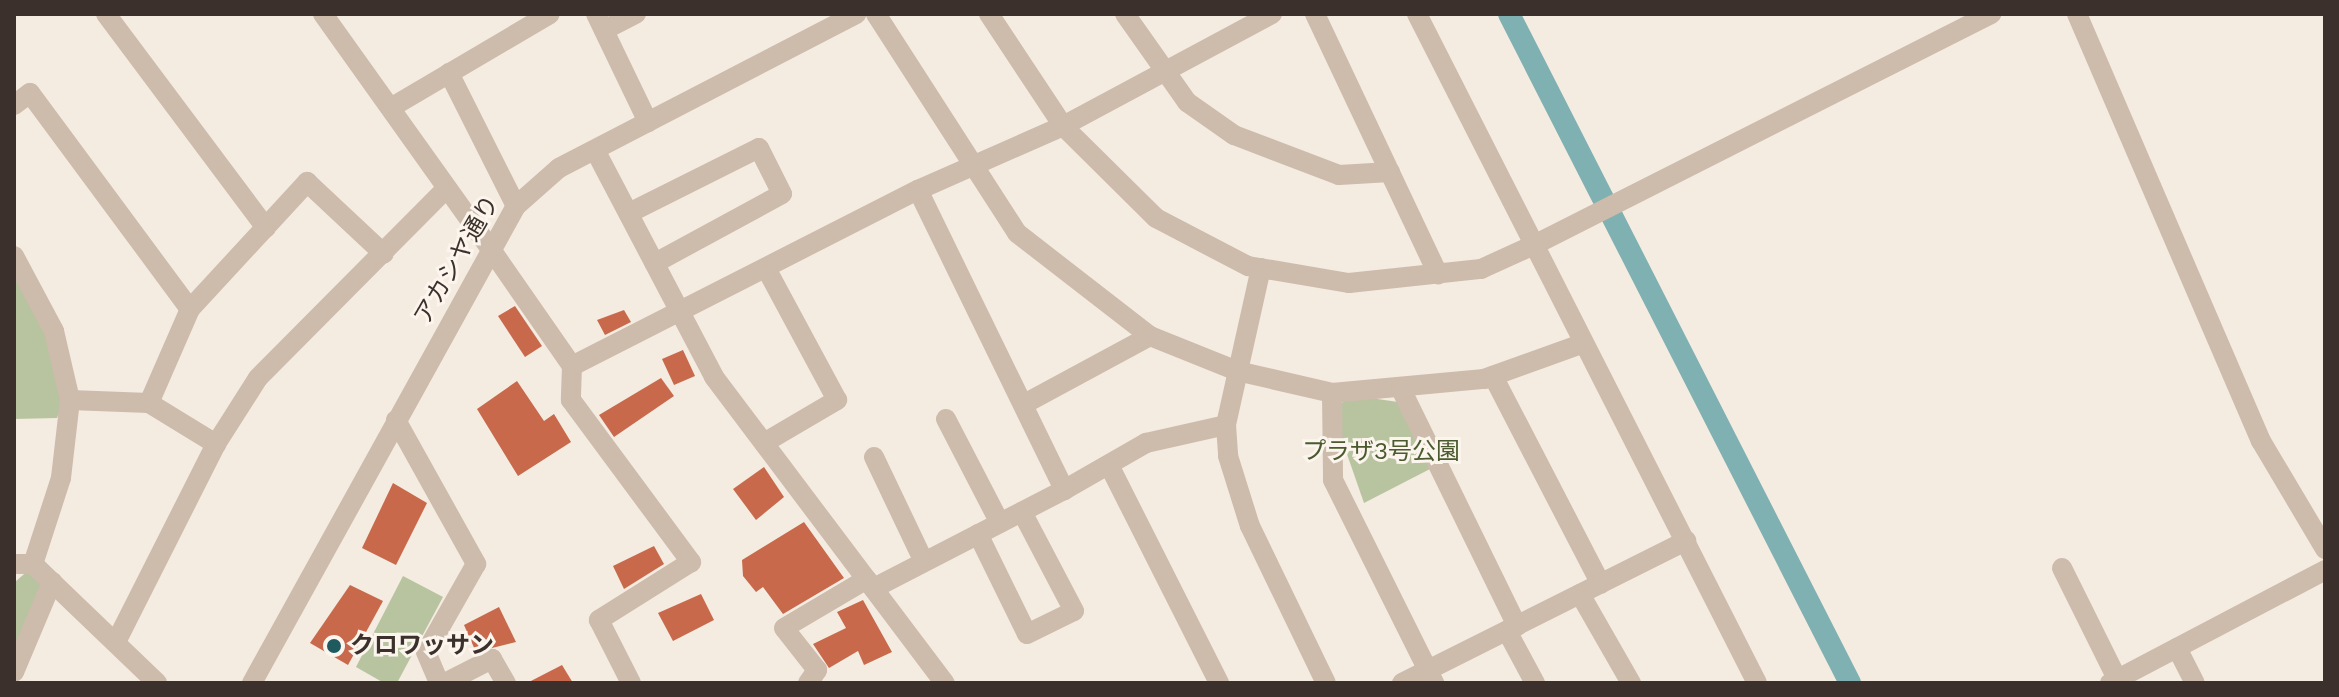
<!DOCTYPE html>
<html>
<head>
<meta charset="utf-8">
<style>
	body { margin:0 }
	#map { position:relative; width:2339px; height:697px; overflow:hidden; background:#f4ebe1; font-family:"Work Sans","Noto Sans JP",sans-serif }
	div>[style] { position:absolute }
	.green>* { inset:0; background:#b8c4a0 }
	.canal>* { height:22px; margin:-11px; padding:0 11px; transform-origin:11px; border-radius:11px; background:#7fb0b2 }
	.building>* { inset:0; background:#c8694b }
	.minor>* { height:20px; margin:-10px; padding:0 10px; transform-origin:10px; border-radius:10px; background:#cdbbac }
	.tertiary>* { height:20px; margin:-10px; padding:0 10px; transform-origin:10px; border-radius:10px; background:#cdbbac }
	.dots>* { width:22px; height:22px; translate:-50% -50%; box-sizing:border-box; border:4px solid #fbf5ee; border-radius:50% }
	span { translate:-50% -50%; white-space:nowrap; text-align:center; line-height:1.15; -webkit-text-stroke:6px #fbf5ee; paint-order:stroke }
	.street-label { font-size:24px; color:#3b302b }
	.park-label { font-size:24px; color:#4a5a2e }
	.poi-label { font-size:24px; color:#3b302b; font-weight:700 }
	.left { translate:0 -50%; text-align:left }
	.frame { position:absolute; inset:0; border:16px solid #3b302b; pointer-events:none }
</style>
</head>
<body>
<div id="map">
	<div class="green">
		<i style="clip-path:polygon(14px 266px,49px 332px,65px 400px,57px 418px,14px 419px)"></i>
		<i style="clip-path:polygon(1350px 395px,1398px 402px,1430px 469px,1364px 503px,1340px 434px,1340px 405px)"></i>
		<i style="clip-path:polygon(31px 568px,47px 583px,14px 667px,15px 582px)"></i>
		<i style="clip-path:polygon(403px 576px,443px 597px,397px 683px,384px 683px,356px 667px)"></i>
	</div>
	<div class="canal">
		<i style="left:1509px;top:14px;width:751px;rotate:62.99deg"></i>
	</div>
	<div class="building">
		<i style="clip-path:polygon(515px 306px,542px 346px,525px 357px,498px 316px)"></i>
		<i style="clip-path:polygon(624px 310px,631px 322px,605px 335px,597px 320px)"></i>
		<i style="clip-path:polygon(683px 350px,695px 376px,674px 385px,662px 359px)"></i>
		<i style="clip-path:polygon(661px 378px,674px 396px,614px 437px,599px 415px)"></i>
		<i style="clip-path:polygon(517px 381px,544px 421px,554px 414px,571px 442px,518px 476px,477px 409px)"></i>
		<i style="clip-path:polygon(764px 467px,784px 497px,756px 520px,733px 489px)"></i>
		<i style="clip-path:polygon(393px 483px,427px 503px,396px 565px,362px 548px)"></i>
		<i style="clip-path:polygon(804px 522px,844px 578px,783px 614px,763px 587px,756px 592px,743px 576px,742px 560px)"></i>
		<i style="clip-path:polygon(654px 546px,664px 564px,624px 589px,613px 566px)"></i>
		<i style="clip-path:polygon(350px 585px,383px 601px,348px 665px,310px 643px)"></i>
		<i style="clip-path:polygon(701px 594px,714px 620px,673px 641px,658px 613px)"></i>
		<i style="clip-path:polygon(863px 600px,892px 652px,864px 665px,858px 651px,829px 668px,813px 644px,846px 628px,837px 612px)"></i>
		<i style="clip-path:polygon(499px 607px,516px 642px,476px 652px,464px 625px)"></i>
		<i style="clip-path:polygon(562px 665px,573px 683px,527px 683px)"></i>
	</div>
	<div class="minor">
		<i style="left:106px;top:14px;width:267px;rotate:53.2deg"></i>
		<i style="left:596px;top:14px;width:120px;rotate:64.3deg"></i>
		<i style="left:876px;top:14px;width:260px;rotate:57.2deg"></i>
		<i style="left:1017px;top:233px;width:168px;rotate:37.8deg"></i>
		<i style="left:1150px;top:336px;width:94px;rotate:21.9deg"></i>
		<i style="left:1237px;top:371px;width:98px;rotate:13deg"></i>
		<i style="left:1332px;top:393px;width:153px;rotate:-5.3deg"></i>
		<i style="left:1484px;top:379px;width:106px;rotate:-19.8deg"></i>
		<i style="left:1125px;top:14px;width:108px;rotate:54.8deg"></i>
		<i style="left:1187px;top:102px;width:57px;rotate:35.1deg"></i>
		<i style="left:1234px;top:135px;width:112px;rotate:20.9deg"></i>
		<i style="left:1339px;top:175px;width:51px;rotate:-3.4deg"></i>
		<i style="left:1315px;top:14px;width:288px;rotate:64.7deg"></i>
		<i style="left:1417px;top:14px;width:750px;rotate:63.06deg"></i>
		<i style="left:604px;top:30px;width:36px;rotate:-27deg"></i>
		<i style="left:449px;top:73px;width:149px;rotate:63.3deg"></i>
		<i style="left:14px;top:105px;width:20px;rotate:-37deg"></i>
		<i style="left:30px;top:93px;width:269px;rotate:53.5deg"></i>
		<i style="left:392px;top:107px;width:183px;rotate:-30.5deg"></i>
		<i style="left:595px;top:150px;width:256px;rotate:62.3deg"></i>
		<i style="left:714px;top:377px;width:383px;rotate:53deg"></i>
		<i style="left:918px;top:190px;width:334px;rotate:64deg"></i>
		<i style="left:1064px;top:490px;width:95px;rotate:-29.8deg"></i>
		<i style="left:1146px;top:443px;width:82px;rotate:-12.7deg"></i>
		<i style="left:629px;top:213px;width:145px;rotate:-26.6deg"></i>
		<i style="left:759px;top:148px;width:51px;rotate:63.4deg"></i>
		<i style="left:782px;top:194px;width:145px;rotate:151.5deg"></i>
		<i style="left:1538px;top:243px;width:508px;rotate:-26.82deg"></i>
		<i style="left:490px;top:248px;width:144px;rotate:55.2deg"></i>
		<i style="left:572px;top:366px;width:34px;rotate:92deg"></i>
		<i style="left:571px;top:400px;width:202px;rotate:53.5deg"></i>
		<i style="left:691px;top:562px;width:109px;rotate:147.8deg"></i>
		<i style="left:599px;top:620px;width:71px;rotate:63.1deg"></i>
		<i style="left:14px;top:256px;width:85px;rotate:61.9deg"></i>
		<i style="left:54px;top:331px;width:71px;rotate:76.9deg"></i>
		<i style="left:70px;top:400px;width:79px;rotate:96.6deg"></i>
		<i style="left:61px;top:478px;width:90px;rotate:108deg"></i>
		<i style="left:1261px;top:268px;width:161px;rotate:102.6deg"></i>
		<i style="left:1226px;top:425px;width:31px;rotate:86deg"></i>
		<i style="left:1228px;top:456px;width:73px;rotate:72.6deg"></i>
		<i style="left:1250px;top:526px;width:174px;rotate:64.2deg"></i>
		<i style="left:572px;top:366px;width:388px;rotate:-27deg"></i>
		<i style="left:918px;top:190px;width:158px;rotate:-23.8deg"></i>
		<i style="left:1063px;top:126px;width:237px;rotate:-28.2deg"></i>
		<i style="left:1493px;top:376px;width:234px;rotate:62.6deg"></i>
		<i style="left:1401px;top:389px;width:264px;rotate:63.9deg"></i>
		<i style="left:1332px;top:393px;width:87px;rotate:89.3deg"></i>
		<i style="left:1333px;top:480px;width:227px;rotate:63.5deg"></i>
		<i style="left:70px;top:400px;width:79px;rotate:2.2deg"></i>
		<i style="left:149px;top:403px;width:79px;rotate:31.5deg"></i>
		<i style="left:149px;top:403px;width:103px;rotate:-66.4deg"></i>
		<i style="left:190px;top:309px;width:173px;rotate:-47.3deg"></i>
		<i style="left:307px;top:182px;width:105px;rotate:43.1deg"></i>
		<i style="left:1026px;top:403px;width:141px;rotate:-28.4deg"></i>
		<i style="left:946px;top:419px;width:117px;rotate:62.6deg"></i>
		<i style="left:396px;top:420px;width:165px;rotate:60.9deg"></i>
		<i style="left:476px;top:564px;width:101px;rotate:119.6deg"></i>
		<i style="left:426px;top:652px;width:34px;rotate:67deg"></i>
		<i style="left:764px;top:443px;width:85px;rotate:-30.5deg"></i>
		<i style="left:837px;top:400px;width:150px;rotate:-118.3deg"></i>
		<i style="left:874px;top:457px;width:116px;rotate:64.5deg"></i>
		<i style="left:1111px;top:469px;width:240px;rotate:63.2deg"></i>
		<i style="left:978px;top:534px;width:111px;rotate:63.9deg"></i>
		<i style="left:1027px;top:634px;width:52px;rotate:-26.1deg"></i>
		<i style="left:1074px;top:611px;width:112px;rotate:-117.7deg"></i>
		<i style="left:14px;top:564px;width:19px"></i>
		<i style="left:33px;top:564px;width:172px;rotate:43.8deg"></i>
		<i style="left:2062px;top:568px;width:124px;rotate:63.6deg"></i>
		<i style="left:874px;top:588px;width:214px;rotate:-27.3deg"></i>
		<i style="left:1580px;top:594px;width:103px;rotate:60.2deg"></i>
		<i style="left:1507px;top:631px;width:59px;rotate:61.7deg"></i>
		<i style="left:2177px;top:648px;width:39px;rotate:63deg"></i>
		<i style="left:14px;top:672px;width:98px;rotate:-67.1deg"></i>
		<i style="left:445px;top:683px;width:53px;rotate:-27.1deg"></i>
		<i style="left:492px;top:659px;width:28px;rotate:60deg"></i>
		<i style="left:808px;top:683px;width:16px;rotate:-55deg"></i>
		<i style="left:817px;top:670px;width:53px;rotate:-128.2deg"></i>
		<i style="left:784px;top:628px;width:96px;rotate:-30.6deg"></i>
		<i style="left:1402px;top:683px;width:318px;rotate:-26.6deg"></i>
		<i style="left:2110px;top:683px;width:243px;rotate:-27.7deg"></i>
	</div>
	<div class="tertiary">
		<i style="left:323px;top:14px;width:287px;rotate:54.5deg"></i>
		<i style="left:989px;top:14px;width:134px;rotate:56.5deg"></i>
		<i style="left:1063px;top:126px;width:131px;rotate:44.7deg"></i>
		<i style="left:1156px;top:218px;width:104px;rotate:27.6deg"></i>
		<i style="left:1248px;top:266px;width:102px;rotate:9.6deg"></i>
		<i style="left:1349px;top:283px;width:133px;rotate:-6.1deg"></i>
		<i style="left:1481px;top:269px;width:63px;rotate:-24.5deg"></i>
		<i style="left:2077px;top:14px;width:465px;rotate:66.7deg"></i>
		<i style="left:2261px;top:441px;width:126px;rotate:59.3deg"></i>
		<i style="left:116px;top:642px;width:222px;rotate:-63.2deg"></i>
		<i style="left:216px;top:444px;width:78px;rotate:-57.5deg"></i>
		<i style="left:258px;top:378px;width:264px;rotate:-45.2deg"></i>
		<i style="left:252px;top:683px;width:545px;rotate:-61.04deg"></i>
		<i style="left:516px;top:206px;width:57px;rotate:-41.5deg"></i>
		<i style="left:559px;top:168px;width:335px;rotate:-27.4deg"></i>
	</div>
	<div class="dots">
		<i style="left:334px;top:646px;background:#1f5a5e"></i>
	</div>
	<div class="street-label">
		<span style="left:457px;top:260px;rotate:-60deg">アカシヤ通り</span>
	</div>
	<div class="park-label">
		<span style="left:1381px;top:452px">プラザ3号公園</span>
	</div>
	<div class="poi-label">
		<span class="left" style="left:350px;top:646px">クロワッサン</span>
	</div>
	<div class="frame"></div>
</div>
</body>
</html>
